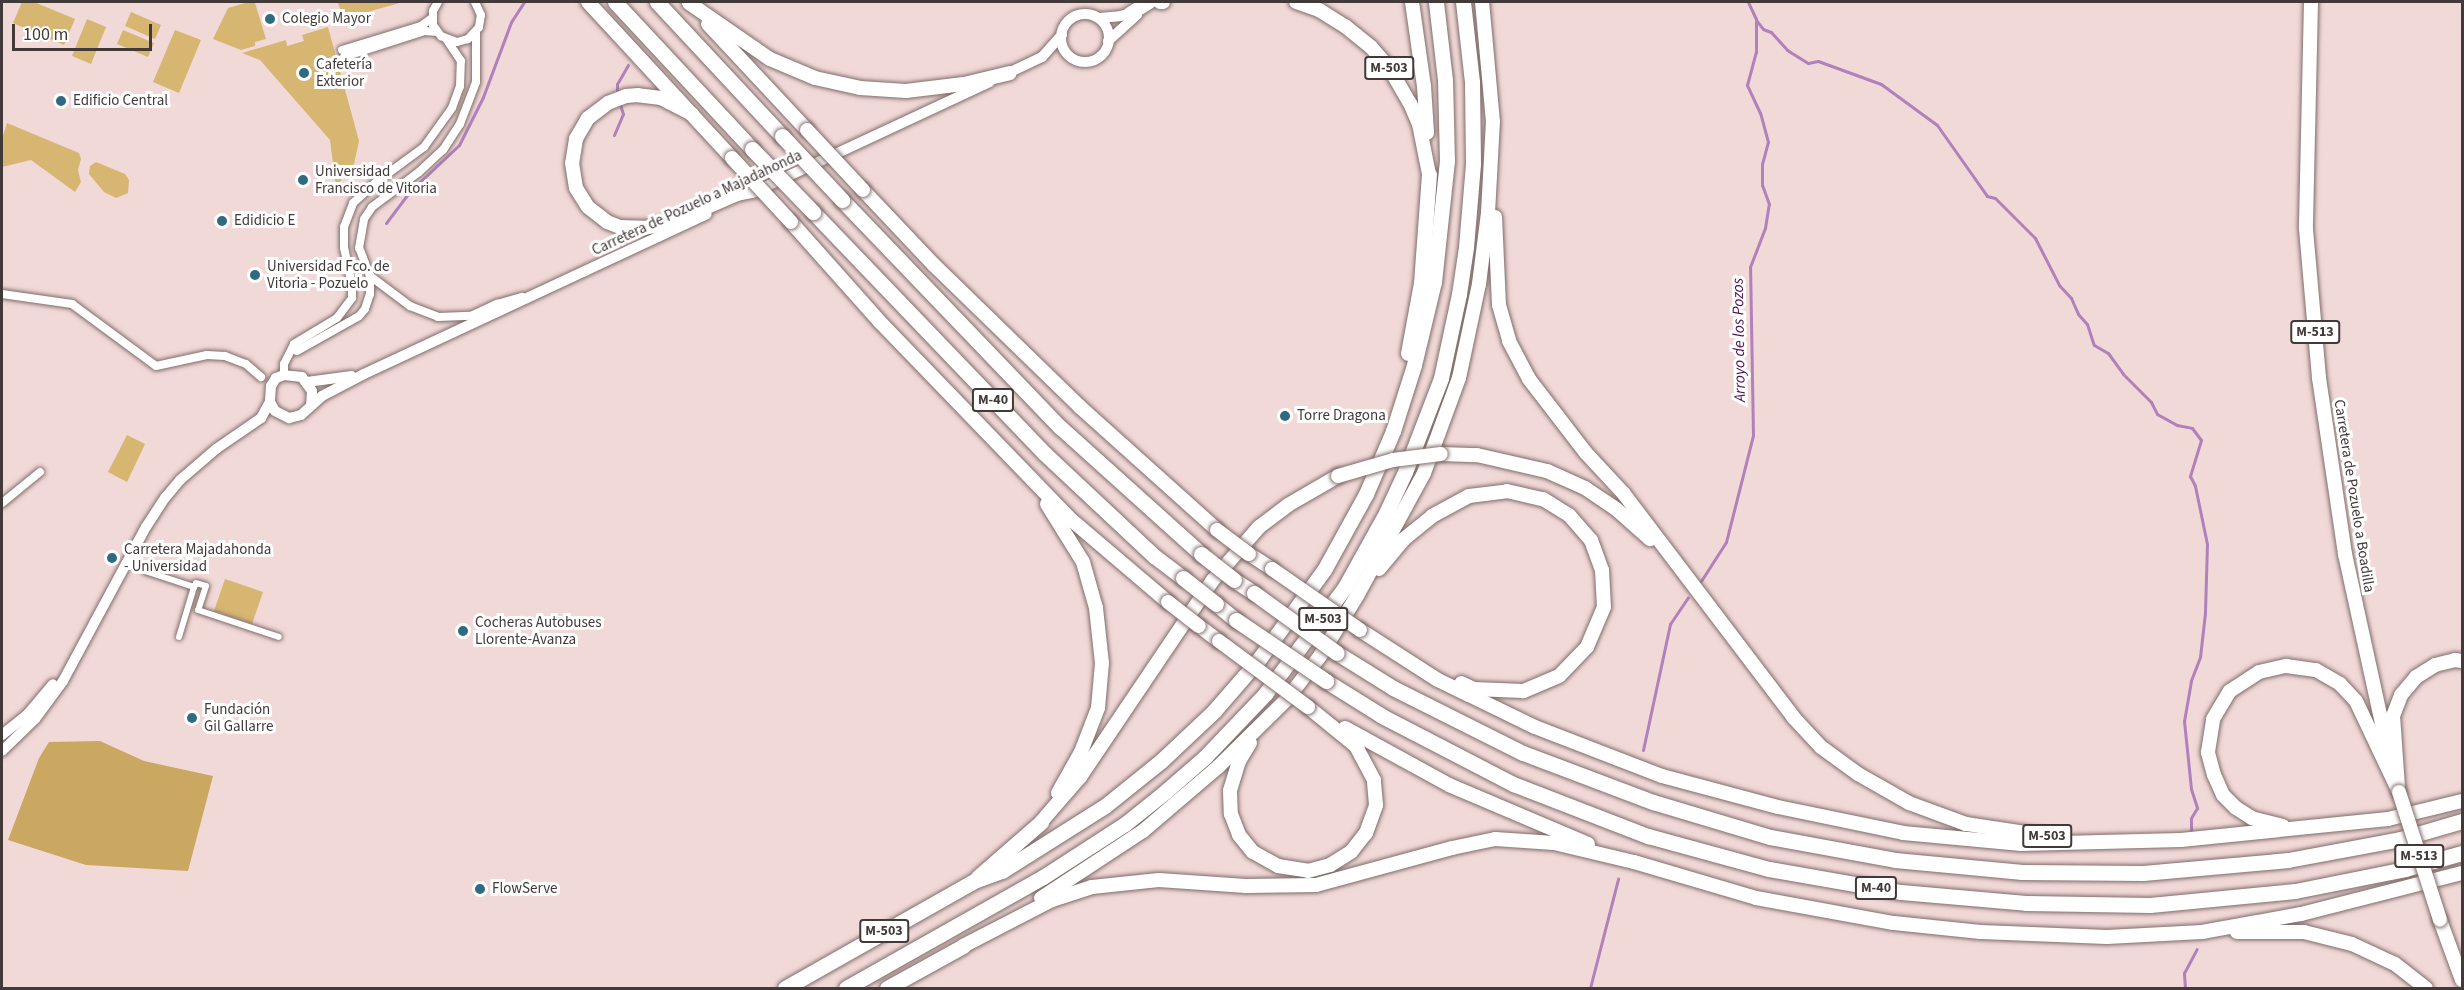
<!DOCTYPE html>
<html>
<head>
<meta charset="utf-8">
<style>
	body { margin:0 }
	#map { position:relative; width:2464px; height:990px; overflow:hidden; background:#f1d9d8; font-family:"Source Sans 3",sans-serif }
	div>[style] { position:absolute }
	.green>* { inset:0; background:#d6b671 }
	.forest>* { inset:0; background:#caa861 }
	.stream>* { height:3px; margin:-1.5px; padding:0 1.5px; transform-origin:1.5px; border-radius:1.5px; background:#b081bb }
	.roads { filter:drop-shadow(0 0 2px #806c6a) drop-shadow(0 0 2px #806c6a) }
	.pedestrian>* { height:6px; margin:-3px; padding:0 3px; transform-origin:3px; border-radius:3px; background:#fff }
	.minor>* { height:8px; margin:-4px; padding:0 4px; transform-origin:4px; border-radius:4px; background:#fff }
	.tertiary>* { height:10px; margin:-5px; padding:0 5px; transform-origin:5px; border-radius:5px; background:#fff }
	.tertiary>.ring { margin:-5px; padding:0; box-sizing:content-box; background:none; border:10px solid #fff; border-radius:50% }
	.primary>* { height:14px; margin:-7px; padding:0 7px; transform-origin:7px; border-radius:7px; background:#fff }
	.trunk>* { height:14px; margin:-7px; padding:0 7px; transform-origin:7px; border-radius:7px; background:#fff }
	.motorway>* { height:15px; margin:-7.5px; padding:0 7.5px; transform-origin:7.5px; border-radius:7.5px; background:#fff }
	.bridges { filter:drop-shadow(0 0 2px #806c6a) drop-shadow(0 0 2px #806c6a) }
	.primary-bridge>* { height:14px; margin:-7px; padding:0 7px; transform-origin:7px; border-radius:7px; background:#fff }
	.trunk-bridge>* { height:14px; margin:-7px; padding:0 7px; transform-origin:7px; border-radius:7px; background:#fff }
	.motorway-bridge>* { height:15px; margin:-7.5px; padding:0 7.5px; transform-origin:7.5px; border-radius:7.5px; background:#fff }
	.dots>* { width:16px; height:16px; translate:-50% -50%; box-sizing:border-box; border:3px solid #fff; border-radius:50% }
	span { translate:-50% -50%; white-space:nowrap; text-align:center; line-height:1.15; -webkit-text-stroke:6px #fff; paint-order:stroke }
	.shield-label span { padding:2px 4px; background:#fff; border:2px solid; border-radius:4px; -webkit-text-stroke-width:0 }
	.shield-label { font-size:14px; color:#423939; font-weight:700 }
	.poi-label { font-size:15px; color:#423939 }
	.left { translate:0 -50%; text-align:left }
	.street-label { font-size:15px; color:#423939 }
	.water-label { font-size:16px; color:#4a0e57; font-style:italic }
	.frame { position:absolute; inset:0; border:3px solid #423939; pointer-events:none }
	.scale { position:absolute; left:12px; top:24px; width:140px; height:27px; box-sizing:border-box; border:3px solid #423939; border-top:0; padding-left:8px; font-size:18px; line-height:21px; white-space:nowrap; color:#423939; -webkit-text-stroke:4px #fff; paint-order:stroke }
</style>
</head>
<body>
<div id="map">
	<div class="green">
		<i style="clip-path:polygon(22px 2px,34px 2px,75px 19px,64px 45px,13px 23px)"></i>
		<i style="clip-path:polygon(249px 2px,255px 3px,266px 39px,255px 42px,255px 46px,241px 50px,213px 39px,228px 8px)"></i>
		<i style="clip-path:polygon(338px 2px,403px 2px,343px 19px)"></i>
		<i style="clip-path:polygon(131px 12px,161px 25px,155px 39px,125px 26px)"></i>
		<i style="clip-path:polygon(87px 19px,106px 27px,91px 64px,72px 56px)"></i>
		<i style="clip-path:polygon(328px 27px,359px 141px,354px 164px,336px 187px,330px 140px,260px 60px,242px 53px,286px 40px,287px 46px,304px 41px,302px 35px)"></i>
		<i style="clip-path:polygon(123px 30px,154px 43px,148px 57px,117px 44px)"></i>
		<i style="clip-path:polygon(175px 30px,201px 40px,179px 93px,153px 82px)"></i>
		<i style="clip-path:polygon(7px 123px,79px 153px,81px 159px,78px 170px,81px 182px,75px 192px,31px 160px,2px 167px,2px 139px)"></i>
		<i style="clip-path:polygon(96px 162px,125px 174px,129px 180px,128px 193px,116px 198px,104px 192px,89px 174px,90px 166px)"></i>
		<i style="clip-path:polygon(127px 435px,145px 444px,127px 482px,108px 472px)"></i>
		<i style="clip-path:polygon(225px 579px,263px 592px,252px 624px,214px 611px)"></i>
	</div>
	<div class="forest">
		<i style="clip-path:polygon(100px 741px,144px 761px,213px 776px,188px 871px,86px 865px,8px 840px,39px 758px,49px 742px)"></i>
	</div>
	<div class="stream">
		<i style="left:1756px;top:20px;width:11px;rotate:52deg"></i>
		<i style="left:1763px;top:29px;width:9px;rotate:21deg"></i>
		<i style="left:1771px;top:32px;width:24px;rotate:48deg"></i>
		<i style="left:1787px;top:50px;width:25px;rotate:32deg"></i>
		<i style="left:1808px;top:63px;width:10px;rotate:-11deg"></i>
		<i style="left:1818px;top:61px;width:67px;rotate:20.1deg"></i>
		<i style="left:1881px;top:84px;width:69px;rotate:36.2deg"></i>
		<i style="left:1937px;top:125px;width:87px;rotate:54.8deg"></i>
		<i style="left:1987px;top:196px;width:8px;rotate:14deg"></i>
		<i style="left:1995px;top:198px;width:57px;rotate:45deg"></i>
		<i style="left:2035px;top:238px;width:53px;rotate:62.9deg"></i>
		<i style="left:2059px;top:285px;width:18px;rotate:47deg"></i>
		<i style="left:2071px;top:298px;width:17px;rotate:66deg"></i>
		<i style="left:2078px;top:314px;width:13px;rotate:48deg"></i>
		<i style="left:2087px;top:324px;width:22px;rotate:72deg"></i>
		<i style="left:2094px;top:345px;width:16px;rotate:30deg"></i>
		<i style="left:2108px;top:353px;width:26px;rotate:54deg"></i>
		<i style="left:2123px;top:374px;width:40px;rotate:45deg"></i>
		<i style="left:2151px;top:402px;width:13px;rotate:63deg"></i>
		<i style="left:2157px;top:414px;width:23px;rotate:29deg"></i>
		<i style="left:2177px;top:425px;width:15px;rotate:11deg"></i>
		<i style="left:2192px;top:428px;width:15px;rotate:53deg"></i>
		<i style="left:2201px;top:440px;width:38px;rotate:107deg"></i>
		<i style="left:2190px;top:476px;width:11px;rotate:63deg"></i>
		<i style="left:2195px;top:486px;width:59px;rotate:78.3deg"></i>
		<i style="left:2207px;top:544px;width:69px;rotate:91.7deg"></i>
		<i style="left:2205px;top:613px;width:44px;rotate:96.5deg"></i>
		<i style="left:2200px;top:657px;width:26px;rotate:111deg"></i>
		<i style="left:2191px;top:681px;width:41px;rotate:99.9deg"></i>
		<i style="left:2184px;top:721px;width:68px;rotate:84.1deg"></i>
		<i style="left:2191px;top:789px;width:20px;rotate:72deg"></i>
		<i style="left:2197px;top:808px;width:12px;rotate:121deg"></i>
		<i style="left:2191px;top:818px;width:12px;rotate:90deg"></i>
		<i style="left:617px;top:93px;width:9px;rotate:-90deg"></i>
		<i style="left:617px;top:84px;width:22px;rotate:-60deg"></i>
		<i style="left:614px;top:135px;width:23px;rotate:-67deg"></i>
		<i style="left:623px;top:114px;width:10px;rotate:-107deg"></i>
		<i style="left:386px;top:223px;width:39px;rotate:-53deg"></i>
		<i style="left:409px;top:192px;width:69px;rotate:-43.2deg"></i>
		<i style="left:459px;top:145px;width:54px;rotate:-63.4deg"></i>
		<i style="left:483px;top:97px;width:80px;rotate:-69.5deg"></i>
		<i style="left:511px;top:22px;width:24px;rotate:-57deg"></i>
		<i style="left:1701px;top:581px;width:46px;rotate:-57.3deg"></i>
		<i style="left:1726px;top:542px;width:110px;rotate:-75.8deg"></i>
		<i style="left:1753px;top:435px;width:168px;rotate:-91deg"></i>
		<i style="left:1750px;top:267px;width:42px;rotate:-69deg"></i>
		<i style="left:1765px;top:228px;width:24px;rotate:-81deg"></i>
		<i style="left:1769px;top:204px;width:20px;rotate:-110deg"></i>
		<i style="left:1762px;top:185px;width:21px;rotate:-90deg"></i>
		<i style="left:1762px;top:164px;width:23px;rotate:-75deg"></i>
		<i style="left:1768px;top:142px;width:30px;rotate:-105deg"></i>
		<i style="left:1760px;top:113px;width:31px;rotate:-115deg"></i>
		<i style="left:1747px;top:85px;width:34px;rotate:-75deg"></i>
		<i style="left:1756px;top:52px;width:33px;rotate:-90deg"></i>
		<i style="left:1756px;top:19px;width:19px;rotate:-115deg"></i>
		<i style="left:1643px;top:750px;width:129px;rotate:-77.9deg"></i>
		<i style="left:1670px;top:624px;width:32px;rotate:-56deg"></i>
		<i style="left:1590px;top:988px;width:113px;rotate:-75.6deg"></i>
		<i style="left:2185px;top:988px;width:15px;rotate:-94deg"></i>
		<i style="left:2184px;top:973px;width:27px;rotate:-62deg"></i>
	</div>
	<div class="roads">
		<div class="pedestrian">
			<i style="left:145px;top:571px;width:52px;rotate:18.1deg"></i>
			<i style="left:194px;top:587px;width:4px;rotate:-63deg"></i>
			<i style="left:196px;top:583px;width:10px;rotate:17deg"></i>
			<i style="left:206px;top:586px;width:25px;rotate:108deg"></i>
			<i style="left:198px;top:610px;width:85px;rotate:18.4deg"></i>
			<i style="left:179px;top:637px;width:52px;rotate:-73.3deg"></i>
		</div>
		<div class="minor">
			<i style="left:438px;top:2px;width:10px;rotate:119deg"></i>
			<i style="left:433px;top:11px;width:14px;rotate:90deg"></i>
			<i style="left:433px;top:25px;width:14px;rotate:54deg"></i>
			<i style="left:441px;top:36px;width:17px;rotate:21deg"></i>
			<i style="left:457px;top:42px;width:11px;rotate:-15deg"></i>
			<i style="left:468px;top:39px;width:16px;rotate:-47deg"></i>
			<i style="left:479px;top:27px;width:12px;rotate:-81deg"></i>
			<i style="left:481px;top:15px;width:14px;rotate:-115deg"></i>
			<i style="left:342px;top:50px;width:83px;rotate:-16.9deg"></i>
			<i style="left:421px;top:26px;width:14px;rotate:-36deg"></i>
			<i style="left:344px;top:57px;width:85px;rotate:-17.8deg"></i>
			<i style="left:425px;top:31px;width:12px;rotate:5deg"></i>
			<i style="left:370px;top:276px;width:50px;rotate:36.9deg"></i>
			<i style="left:410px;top:306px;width:30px;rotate:21deg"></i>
			<i style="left:438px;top:317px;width:33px;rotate:-2deg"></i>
			<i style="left:471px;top:316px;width:29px;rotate:-25deg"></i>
			<i style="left:497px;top:304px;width:26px;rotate:-16deg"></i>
			<i style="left:2px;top:294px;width:71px;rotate:8.1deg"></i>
			<i style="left:72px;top:304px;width:104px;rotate:36.4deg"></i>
			<i style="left:156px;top:366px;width:52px;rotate:-12.2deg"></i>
			<i style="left:207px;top:355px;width:18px;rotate:3deg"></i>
			<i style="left:225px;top:356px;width:22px;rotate:21deg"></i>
			<i style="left:246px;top:364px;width:20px;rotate:41deg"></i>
			<i style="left:297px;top:351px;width:71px;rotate:-29.4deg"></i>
			<i style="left:359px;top:316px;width:9px;rotate:-49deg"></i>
			<i style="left:365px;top:309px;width:16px;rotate:-72deg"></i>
			<i style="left:370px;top:294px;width:18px;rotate:-90deg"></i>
			<i style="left:370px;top:276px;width:30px;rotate:-111deg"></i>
			<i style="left:359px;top:248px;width:29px;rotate:-80deg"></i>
			<i style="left:364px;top:219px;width:14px;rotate:-56deg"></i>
			<i style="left:372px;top:207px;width:59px;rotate:-36.7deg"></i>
			<i style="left:419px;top:172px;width:33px;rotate:-43deg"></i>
			<i style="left:443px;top:150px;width:31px;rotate:-57deg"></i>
			<i style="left:460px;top:124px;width:45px;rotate:-69.1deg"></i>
			<i style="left:476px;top:82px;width:50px;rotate:-90deg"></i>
			<i style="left:284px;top:375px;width:11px;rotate:-90deg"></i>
			<i style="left:284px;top:364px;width:22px;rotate:-63deg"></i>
			<i style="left:294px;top:344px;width:50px;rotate:-31.2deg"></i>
			<i style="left:337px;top:318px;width:25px;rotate:-53deg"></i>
			<i style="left:352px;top:298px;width:13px;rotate:-90deg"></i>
			<i style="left:352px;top:285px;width:38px;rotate:-102deg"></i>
			<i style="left:344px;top:248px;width:21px;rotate:-90deg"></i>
			<i style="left:344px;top:227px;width:26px;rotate:-69deg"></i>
			<i style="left:353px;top:203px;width:30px;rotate:-42deg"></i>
			<i style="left:375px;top:183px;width:61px;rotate:-36.3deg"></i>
			<i style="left:424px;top:147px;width:48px;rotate:-54.3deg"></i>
			<i style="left:452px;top:108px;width:23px;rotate:-70deg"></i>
			<i style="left:460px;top:86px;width:25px;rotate:-88deg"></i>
			<i style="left:461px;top:61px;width:27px;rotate:-124deg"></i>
			<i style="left:2px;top:503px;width:49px;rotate:-39.2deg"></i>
		</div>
		<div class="tertiary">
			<i class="ring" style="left:1061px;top:14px;width:38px;height:38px"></i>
			<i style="left:1099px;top:18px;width:21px;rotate:-5deg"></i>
			<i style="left:1120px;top:16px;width:16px;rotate:-14deg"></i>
			<i style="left:1108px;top:41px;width:39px;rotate:-42deg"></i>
			<i style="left:1004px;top:75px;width:42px;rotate:-25.3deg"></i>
			<i style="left:1042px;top:57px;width:30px;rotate:-48deg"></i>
			<i style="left:754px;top:192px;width:260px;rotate:-25deg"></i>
			<i style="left:307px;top:382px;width:45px;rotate:-7.6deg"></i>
			<i style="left:311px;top:406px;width:15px;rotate:-86deg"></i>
			<i style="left:312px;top:391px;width:17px;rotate:-126deg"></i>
			<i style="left:302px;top:377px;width:18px;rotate:-174deg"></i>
			<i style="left:284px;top:375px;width:9px;rotate:159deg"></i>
			<i style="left:276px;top:378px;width:9px;rotate:122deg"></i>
			<i style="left:271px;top:386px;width:16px;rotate:94deg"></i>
			<i style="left:270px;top:402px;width:10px;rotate:61deg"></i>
			<i style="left:275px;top:411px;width:16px;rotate:27deg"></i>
			<i style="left:289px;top:418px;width:12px;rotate:-14deg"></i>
			<i style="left:301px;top:415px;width:28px;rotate:-42deg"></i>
			<i style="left:322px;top:396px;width:47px;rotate:-27.6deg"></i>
			<i style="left:364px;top:374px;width:378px;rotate:-25deg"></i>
			<i style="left:2px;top:735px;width:32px;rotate:-39deg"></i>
			<i style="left:27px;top:715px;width:40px;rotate:-50deg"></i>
			<i style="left:2px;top:751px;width:46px;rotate:-44.1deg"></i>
			<i style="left:35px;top:719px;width:47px;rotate:-53.6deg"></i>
			<i style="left:63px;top:681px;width:175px;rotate:-61.7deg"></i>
			<i style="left:146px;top:527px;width:35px;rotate:-57deg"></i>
			<i style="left:165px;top:498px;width:23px;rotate:-50deg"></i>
			<i style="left:180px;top:480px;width:48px;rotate:-40.7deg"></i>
			<i style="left:216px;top:449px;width:55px;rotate:-34.6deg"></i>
			<i style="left:261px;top:418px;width:18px;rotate:-61deg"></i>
		</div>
		<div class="primary">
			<i style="left:2311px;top:2px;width:227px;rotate:91.3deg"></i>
			<i style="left:2306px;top:229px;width:150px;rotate:85deg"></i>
			<i style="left:2319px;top:378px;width:178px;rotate:81.6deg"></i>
			<i style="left:2345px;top:554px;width:220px;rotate:77.7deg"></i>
			<i style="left:2440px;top:920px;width:64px;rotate:69.9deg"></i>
		</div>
		<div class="trunk">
			<i style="left:588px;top:2px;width:212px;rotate:47.3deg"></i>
			<i style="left:1160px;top:2px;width:3px"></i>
			<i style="left:1296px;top:2px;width:24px;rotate:19deg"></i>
			<i style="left:1319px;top:10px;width:31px;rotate:32deg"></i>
			<i style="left:1345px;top:26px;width:33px;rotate:39deg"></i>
			<i style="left:1371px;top:47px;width:29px;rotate:49deg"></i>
			<i style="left:1390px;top:69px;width:39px;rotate:60deg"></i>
			<i style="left:1410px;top:103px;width:23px;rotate:67deg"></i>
			<i style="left:1419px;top:124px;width:51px;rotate:78.7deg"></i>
			<i style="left:1412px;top:2px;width:85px;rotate:81.9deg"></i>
			<i style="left:1424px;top:86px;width:47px;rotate:86.3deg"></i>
			<i style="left:689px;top:3px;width:98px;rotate:34.7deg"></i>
			<i style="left:770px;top:59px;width:49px;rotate:22.9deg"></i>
			<i style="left:815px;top:78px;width:46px;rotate:12.5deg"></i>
			<i style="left:860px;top:88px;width:46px;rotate:3.7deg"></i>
			<i style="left:906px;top:91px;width:58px;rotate:-6.9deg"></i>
			<i style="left:964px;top:84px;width:47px;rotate:-13.4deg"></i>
			<i style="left:1130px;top:14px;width:22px;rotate:-32deg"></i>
			<i style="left:708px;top:24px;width:145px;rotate:47deg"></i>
			<i style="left:692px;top:114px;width:35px;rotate:-153deg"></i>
			<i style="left:661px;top:98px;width:23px;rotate:-173deg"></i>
			<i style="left:638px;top:95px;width:12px;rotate:175deg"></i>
			<i style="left:626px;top:96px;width:19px;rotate:159deg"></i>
			<i style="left:608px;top:103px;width:25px;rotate:143deg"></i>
			<i style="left:588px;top:118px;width:24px;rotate:120deg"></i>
			<i style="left:576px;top:139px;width:24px;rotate:99deg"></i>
			<i style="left:572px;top:163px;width:25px;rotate:81deg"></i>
			<i style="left:576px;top:188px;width:22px;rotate:58deg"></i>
			<i style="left:588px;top:207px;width:24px;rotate:38deg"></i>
			<i style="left:607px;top:222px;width:14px;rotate:21deg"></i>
			<i style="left:620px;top:227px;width:24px;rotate:2deg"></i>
			<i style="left:644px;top:228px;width:26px;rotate:-11deg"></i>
			<i style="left:670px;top:223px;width:73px;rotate:-23.4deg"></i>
			<i style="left:737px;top:194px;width:21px;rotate:-11deg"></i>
			<i style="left:863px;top:190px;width:103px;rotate:46.6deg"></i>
			<i style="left:934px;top:265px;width:204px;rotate:44.2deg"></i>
			<i style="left:1080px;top:407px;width:184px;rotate:41.9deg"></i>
			<i style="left:1495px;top:217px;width:88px;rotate:87.4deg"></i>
			<i style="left:1499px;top:305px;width:37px;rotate:74deg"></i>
			<i style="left:1509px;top:341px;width:43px;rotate:62.2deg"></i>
			<i style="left:1529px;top:379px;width:93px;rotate:52.4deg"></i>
			<i style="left:1586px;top:453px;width:56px;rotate:47.2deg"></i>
			<i style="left:1624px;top:494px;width:280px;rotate:52.8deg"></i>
			<i style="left:1793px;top:717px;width:41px;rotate:47deg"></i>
			<i style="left:1821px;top:747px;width:46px;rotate:36.1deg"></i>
			<i style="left:1858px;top:774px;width:59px;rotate:29.6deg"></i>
			<i style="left:1909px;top:803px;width:61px;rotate:20.2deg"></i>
			<i style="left:1966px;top:824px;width:80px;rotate:8.6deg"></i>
			<i style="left:791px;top:222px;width:134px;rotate:48.3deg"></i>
			<i style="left:880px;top:322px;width:271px;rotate:46deg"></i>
			<i style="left:1068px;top:517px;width:131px;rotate:40.4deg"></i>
			<i style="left:1441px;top:454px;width:36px;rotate:2deg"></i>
			<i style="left:1477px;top:455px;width:72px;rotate:12.9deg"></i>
			<i style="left:1547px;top:471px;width:42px;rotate:24.1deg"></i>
			<i style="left:1585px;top:488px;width:36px;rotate:34deg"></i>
			<i style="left:1615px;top:508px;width:47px;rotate:41.5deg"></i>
			<i style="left:1047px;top:504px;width:68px;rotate:58.2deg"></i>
			<i style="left:1083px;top:562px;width:48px;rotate:74.2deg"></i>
			<i style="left:1096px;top:608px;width:55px;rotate:83.8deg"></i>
			<i style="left:1102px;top:663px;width:45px;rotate:95.1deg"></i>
			<i style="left:1098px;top:708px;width:47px;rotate:111.1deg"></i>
			<i style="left:1081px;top:752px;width:47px;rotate:119.3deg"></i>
			<i style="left:1249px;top:554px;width:27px;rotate:33deg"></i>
			<i style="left:1379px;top:569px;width:39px;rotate:-50deg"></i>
			<i style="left:1404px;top:539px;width:36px;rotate:-39deg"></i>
			<i style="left:1432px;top:516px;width:42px;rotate:-28.4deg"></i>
			<i style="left:1469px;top:496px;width:38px;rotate:-7deg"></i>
			<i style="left:1507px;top:491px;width:37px;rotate:13deg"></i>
			<i style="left:1543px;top:499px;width:31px;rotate:32deg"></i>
			<i style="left:1569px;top:515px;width:33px;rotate:49deg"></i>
			<i style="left:1591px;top:540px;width:32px;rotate:70deg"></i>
			<i style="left:1602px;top:570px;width:37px;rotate:87deg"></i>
			<i style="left:1604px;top:607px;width:43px;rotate:113deg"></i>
			<i style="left:1587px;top:647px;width:40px;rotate:134deg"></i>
			<i style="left:1559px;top:676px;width:39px;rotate:157deg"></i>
			<i style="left:1523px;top:691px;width:49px;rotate:-177.7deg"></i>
			<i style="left:1474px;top:689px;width:14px;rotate:-155deg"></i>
			<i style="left:1199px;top:626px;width:25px;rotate:37deg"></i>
			<i style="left:1360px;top:630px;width:93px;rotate:32.7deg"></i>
			<i style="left:1438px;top:680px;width:34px;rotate:26deg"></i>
			<i style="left:1469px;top:695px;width:73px;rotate:25.9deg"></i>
			<i style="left:1535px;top:727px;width:136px;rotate:21.1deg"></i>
			<i style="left:1662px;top:776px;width:120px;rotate:15deg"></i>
			<i style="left:1778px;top:807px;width:128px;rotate:11.7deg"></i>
			<i style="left:1903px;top:833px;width:119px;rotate:5.3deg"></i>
			<i style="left:2021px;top:844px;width:160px;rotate:-1.4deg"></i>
			<i style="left:2181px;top:840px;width:208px;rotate:-5.8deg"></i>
			<i style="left:2388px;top:819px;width:76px;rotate:-13.7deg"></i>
			<i style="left:1345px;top:728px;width:119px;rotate:28.7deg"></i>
			<i style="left:1449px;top:785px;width:151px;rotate:23deg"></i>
			<i style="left:1250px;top:743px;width:21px;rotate:121deg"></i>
			<i style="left:1239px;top:761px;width:31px;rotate:107deg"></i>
			<i style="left:1230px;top:791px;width:23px;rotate:88deg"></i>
			<i style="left:1231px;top:814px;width:22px;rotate:69deg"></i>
			<i style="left:1239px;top:835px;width:22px;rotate:51deg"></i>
			<i style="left:1253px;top:852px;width:29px;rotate:29deg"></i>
			<i style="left:1278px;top:866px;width:30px;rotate:9deg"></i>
			<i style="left:1308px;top:871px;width:23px;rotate:-15deg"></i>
			<i style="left:1330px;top:865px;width:25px;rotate:-32deg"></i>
			<i style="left:1351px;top:852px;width:24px;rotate:-52deg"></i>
			<i style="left:1366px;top:833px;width:30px;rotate:-70deg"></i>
			<i style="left:1376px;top:805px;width:25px;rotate:-95deg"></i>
			<i style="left:1374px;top:780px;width:38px;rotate:-118deg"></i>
			<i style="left:1356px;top:746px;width:62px;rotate:-140.9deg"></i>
			<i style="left:2398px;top:787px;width:71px;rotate:-94deg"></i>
			<i style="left:2393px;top:716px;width:22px;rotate:-69deg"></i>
			<i style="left:2401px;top:695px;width:23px;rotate:-50deg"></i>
			<i style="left:2416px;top:677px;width:22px;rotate:-32deg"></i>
			<i style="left:2435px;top:665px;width:21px;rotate:-14deg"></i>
			<i style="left:2455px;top:660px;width:7px;rotate:8deg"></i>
			<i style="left:1041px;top:822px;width:60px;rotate:-49.1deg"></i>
			<i style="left:1080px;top:777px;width:238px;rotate:-56deg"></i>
			<i style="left:1213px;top:580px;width:70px;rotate:-49deg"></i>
			<i style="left:1259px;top:527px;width:36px;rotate:-37deg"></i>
			<i style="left:1288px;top:505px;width:58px;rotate:-30.1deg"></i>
			<i style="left:2283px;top:826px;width:32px;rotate:-166deg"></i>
			<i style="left:2252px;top:818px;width:19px;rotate:-148deg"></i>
			<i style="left:2236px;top:808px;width:18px;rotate:-135deg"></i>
			<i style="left:2223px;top:795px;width:22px;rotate:-114deg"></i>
			<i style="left:2214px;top:775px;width:24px;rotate:-105deg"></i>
			<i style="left:2208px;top:752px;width:33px;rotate:-81deg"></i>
			<i style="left:2213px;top:719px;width:33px;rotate:-59deg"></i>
			<i style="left:2230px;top:691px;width:35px;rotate:-33deg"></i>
			<i style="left:2259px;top:672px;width:28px;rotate:-13deg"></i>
			<i style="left:2286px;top:666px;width:30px;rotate:8deg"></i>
			<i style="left:2316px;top:670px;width:28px;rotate:30deg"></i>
			<i style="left:2340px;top:684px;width:23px;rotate:47deg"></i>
			<i style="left:2356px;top:701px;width:101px;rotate:64.7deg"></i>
			<i style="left:1041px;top:898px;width:122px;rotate:-33.3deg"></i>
			<i style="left:1143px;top:831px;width:99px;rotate:-40.5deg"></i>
			<i style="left:1218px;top:767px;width:97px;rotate:-44.6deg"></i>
			<i style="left:1287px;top:699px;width:54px;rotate:-52.5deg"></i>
			<i style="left:1320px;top:656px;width:70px;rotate:-58.3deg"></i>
			<i style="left:1357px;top:596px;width:140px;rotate:-61.4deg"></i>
			<i style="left:1424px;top:473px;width:101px;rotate:-69.8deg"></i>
			<i style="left:1459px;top:378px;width:96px;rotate:-78deg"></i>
			<i style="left:1479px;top:284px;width:72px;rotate:-82.8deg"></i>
			<i style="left:1488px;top:213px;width:91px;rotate:-86.9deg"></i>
			<i style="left:1493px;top:122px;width:121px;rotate:-95.2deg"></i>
			<i style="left:2237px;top:932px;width:67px"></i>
			<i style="left:2304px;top:932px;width:49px;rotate:14deg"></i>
			<i style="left:2352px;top:944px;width:47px;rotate:24.9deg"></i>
			<i style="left:2395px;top:964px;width:39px;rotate:38deg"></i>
			<i style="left:963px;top:946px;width:100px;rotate:-27.3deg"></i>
			<i style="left:1052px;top:900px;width:42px;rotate:-18deg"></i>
			<i style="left:1092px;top:887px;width:67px;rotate:-6deg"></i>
			<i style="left:1159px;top:880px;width:87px;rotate:3.9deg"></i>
			<i style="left:1246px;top:886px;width:70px;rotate:-0.8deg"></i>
			<i style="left:1316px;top:885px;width:141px;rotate:-15.2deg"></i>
			<i style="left:1452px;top:848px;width:44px;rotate:-11.8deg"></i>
			<i style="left:1495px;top:839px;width:59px;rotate:3.9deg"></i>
			<i style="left:1554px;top:843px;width:82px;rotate:13.4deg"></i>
			<i style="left:1634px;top:862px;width:127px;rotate:16.4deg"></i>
			<i style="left:1756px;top:898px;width:140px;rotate:10.3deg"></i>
			<i style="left:1894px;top:923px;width:87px;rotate:5.9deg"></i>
			<i style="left:1981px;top:932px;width:126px;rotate:2.3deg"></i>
			<i style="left:2107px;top:937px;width:95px;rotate:-3deg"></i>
			<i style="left:2202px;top:932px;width:101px;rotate:-10.3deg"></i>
			<i style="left:2301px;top:914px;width:166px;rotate:-14.3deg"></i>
		</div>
		<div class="motorway">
			<i style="left:615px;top:2px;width:201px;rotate:47deg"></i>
			<i style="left:657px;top:2px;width:183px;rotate:47deg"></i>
			<i style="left:842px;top:200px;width:315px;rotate:46.2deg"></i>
			<i style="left:1060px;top:427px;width:190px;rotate:42deg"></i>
			<i style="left:813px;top:212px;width:334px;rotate:46.2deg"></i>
			<i style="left:1044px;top:453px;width:151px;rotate:43.1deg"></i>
			<i style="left:1154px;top:556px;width:36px;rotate:37deg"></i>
			<i style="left:1408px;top:353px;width:71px;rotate:-79.5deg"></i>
			<i style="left:1421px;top:283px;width:109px;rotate:-85.8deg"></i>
			<i style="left:1234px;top:580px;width:24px;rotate:33deg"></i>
			<i style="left:1216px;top:604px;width:26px;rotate:39deg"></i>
			<i style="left:1337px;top:653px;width:66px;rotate:32deg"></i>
			<i style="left:1393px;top:688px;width:145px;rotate:26.6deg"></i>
			<i style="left:1523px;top:753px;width:139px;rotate:20.7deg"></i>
			<i style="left:1653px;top:802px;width:122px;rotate:16.7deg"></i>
			<i style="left:1770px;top:837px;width:127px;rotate:10.4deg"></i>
			<i style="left:1895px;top:860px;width:128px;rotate:5.4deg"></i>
			<i style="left:2022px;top:872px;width:121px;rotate:0.5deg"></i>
			<i style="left:2143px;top:873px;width:146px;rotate:-5.1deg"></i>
			<i style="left:2288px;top:860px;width:114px;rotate:-10.6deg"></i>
			<i style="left:2400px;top:839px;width:65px;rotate:-16.2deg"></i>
			<i style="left:1326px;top:681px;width:66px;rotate:32deg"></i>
			<i style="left:1382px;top:716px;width:148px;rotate:27.4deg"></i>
			<i style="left:1513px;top:784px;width:145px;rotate:21.1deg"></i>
			<i style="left:1648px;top:836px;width:125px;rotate:15.3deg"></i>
			<i style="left:1769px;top:869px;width:134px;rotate:9.9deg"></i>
			<i style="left:1901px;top:892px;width:125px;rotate:5deg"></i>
			<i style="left:2026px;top:903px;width:124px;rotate:0.9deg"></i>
			<i style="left:2150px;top:905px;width:146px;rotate:-5.5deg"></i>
			<i style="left:2295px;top:891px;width:112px;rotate:-11.3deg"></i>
			<i style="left:2405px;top:869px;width:59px;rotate:-15.7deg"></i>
			<i style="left:978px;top:877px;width:84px;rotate:-41.1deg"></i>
			<i style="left:785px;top:988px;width:217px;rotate:-29.5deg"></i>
			<i style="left:974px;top:881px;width:30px;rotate:-20deg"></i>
			<i style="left:1002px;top:871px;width:122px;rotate:-32.3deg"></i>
			<i style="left:1105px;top:806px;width:72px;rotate:-38.8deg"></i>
			<i style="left:1161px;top:761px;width:73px;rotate:-43.3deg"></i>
			<i style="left:1214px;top:711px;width:69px;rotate:-49.1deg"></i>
			<i style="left:1259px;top:659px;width:110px;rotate:-53.9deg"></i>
			<i style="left:1324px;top:570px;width:87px;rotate:-61.1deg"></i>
			<i style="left:1366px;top:494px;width:69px;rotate:-66.8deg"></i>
			<i style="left:1393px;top:431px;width:69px;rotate:-72.3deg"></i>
			<i style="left:1414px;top:365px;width:85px;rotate:-76.5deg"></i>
			<i style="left:1434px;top:282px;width:122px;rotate:-83.9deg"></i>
			<i style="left:1447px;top:161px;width:81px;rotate:-91.4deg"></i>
			<i style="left:1445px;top:80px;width:79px;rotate:-96.6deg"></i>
			<i style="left:846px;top:988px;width:226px;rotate:-29.4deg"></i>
			<i style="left:1043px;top:877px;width:98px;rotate:-32.9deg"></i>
			<i style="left:1125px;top:824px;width:53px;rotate:-38.8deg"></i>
			<i style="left:1166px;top:791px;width:52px;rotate:-41.1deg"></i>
			<i style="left:1205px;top:757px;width:87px;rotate:-46.4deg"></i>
			<i style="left:1265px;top:694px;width:134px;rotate:-53.2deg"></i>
			<i style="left:1345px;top:587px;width:85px;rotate:-61deg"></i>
			<i style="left:1386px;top:513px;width:45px;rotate:-65.1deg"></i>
			<i style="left:1405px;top:472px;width:101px;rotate:-69deg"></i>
			<i style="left:1441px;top:378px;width:86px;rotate:-77.9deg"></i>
			<i style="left:1459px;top:294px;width:48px;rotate:-81.5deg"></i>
			<i style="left:1466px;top:247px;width:83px;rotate:-85.2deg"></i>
			<i style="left:1473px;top:164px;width:82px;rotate:-90.7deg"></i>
			<i style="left:1472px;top:82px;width:81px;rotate:-96.4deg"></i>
			<i style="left:887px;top:988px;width:87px;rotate:-28.9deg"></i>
		</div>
	</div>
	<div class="bridges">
		<div class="primary-bridge">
			<i style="left:2399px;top:792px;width:134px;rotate:72.2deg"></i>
		</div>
		<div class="trunk-bridge">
			<i style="left:807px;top:130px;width:82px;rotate:47deg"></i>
			<i style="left:732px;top:158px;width:87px;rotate:47.3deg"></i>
			<i style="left:1338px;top:476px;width:57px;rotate:-16.2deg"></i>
			<i style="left:1393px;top:460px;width:48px;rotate:-7.1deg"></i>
			<i style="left:1217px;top:530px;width:40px;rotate:37deg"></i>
			<i style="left:1272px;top:569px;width:107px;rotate:34.7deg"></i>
			<i style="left:1168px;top:602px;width:39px;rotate:38deg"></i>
			<i style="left:1219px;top:641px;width:111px;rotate:36.6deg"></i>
		</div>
		<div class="motorway-bridge">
			<i style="left:782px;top:136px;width:88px;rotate:46.8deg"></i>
			<i style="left:752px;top:149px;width:88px;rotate:45.9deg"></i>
			<i style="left:1201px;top:554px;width:42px;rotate:38.2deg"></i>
			<i style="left:1183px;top:578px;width:42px;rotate:38.2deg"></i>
			<i style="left:1254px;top:593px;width:102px;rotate:35.9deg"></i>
			<i style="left:1236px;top:620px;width:109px;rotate:34.1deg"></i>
		</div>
	</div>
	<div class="dots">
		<i style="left:270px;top:19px;background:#2e6b82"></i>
		<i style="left:304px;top:73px;background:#2e6b82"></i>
		<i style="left:61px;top:101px;background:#2e6b82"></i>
		<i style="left:303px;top:180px;background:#2e6b82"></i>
		<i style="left:222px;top:221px;background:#2e6b82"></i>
		<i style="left:255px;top:275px;background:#2e6b82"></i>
		<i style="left:1285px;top:416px;background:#2e6b82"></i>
		<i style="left:112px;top:558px;background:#2e6b82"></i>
		<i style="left:463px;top:631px;background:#2e6b82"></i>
		<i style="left:192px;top:718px;background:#2e6b82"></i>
		<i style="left:480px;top:889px;background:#2e6b82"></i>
	</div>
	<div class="shield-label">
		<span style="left:1389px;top:68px">M-503</span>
		<span style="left:2315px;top:332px">M-513</span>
		<span style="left:993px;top:400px">M-40</span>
		<span style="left:1323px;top:619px">M-503</span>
		<span style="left:2047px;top:836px">M-503</span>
		<span style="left:2419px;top:856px">M-513</span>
		<span style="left:1876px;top:888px">M-40</span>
		<span style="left:884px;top:931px">M-503</span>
	</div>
	<div class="poi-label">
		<span class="left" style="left:282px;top:19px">Colegio Mayor</span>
		<span class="left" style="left:316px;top:73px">Cafetería<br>Exterior</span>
		<span class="left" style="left:73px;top:101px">Edificio Central</span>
		<span class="left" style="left:315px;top:180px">Universidad<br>Francisco de Vitoria</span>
		<span class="left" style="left:234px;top:221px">Edidicio E</span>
		<span class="left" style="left:267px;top:275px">Universidad Fco. de<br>Vitoria - Pozuelo</span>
		<span class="left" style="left:1297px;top:416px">Torre Dragona</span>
		<span class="left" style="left:124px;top:558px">Carretera Majadahonda<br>- Universidad</span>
		<span class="left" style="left:475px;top:631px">Cocheras Autobuses<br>Llorente-Avanza</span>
		<span class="left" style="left:204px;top:718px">Fundación<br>Gil Gallarre</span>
		<span class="left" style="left:492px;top:889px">FlowServe</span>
	</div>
	<div class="street-label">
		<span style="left:697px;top:203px;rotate:-25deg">Carretera de Pozuelo a Majadahonda</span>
		<span style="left:2354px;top:496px;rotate:81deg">Carretera de Pozuelo a Boadilla</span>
	</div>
	<div class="water-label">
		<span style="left:1739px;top:340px;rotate:-91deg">Arroyo de los Pozos</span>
	</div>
	<div class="frame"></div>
	<div class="scale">100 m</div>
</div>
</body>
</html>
